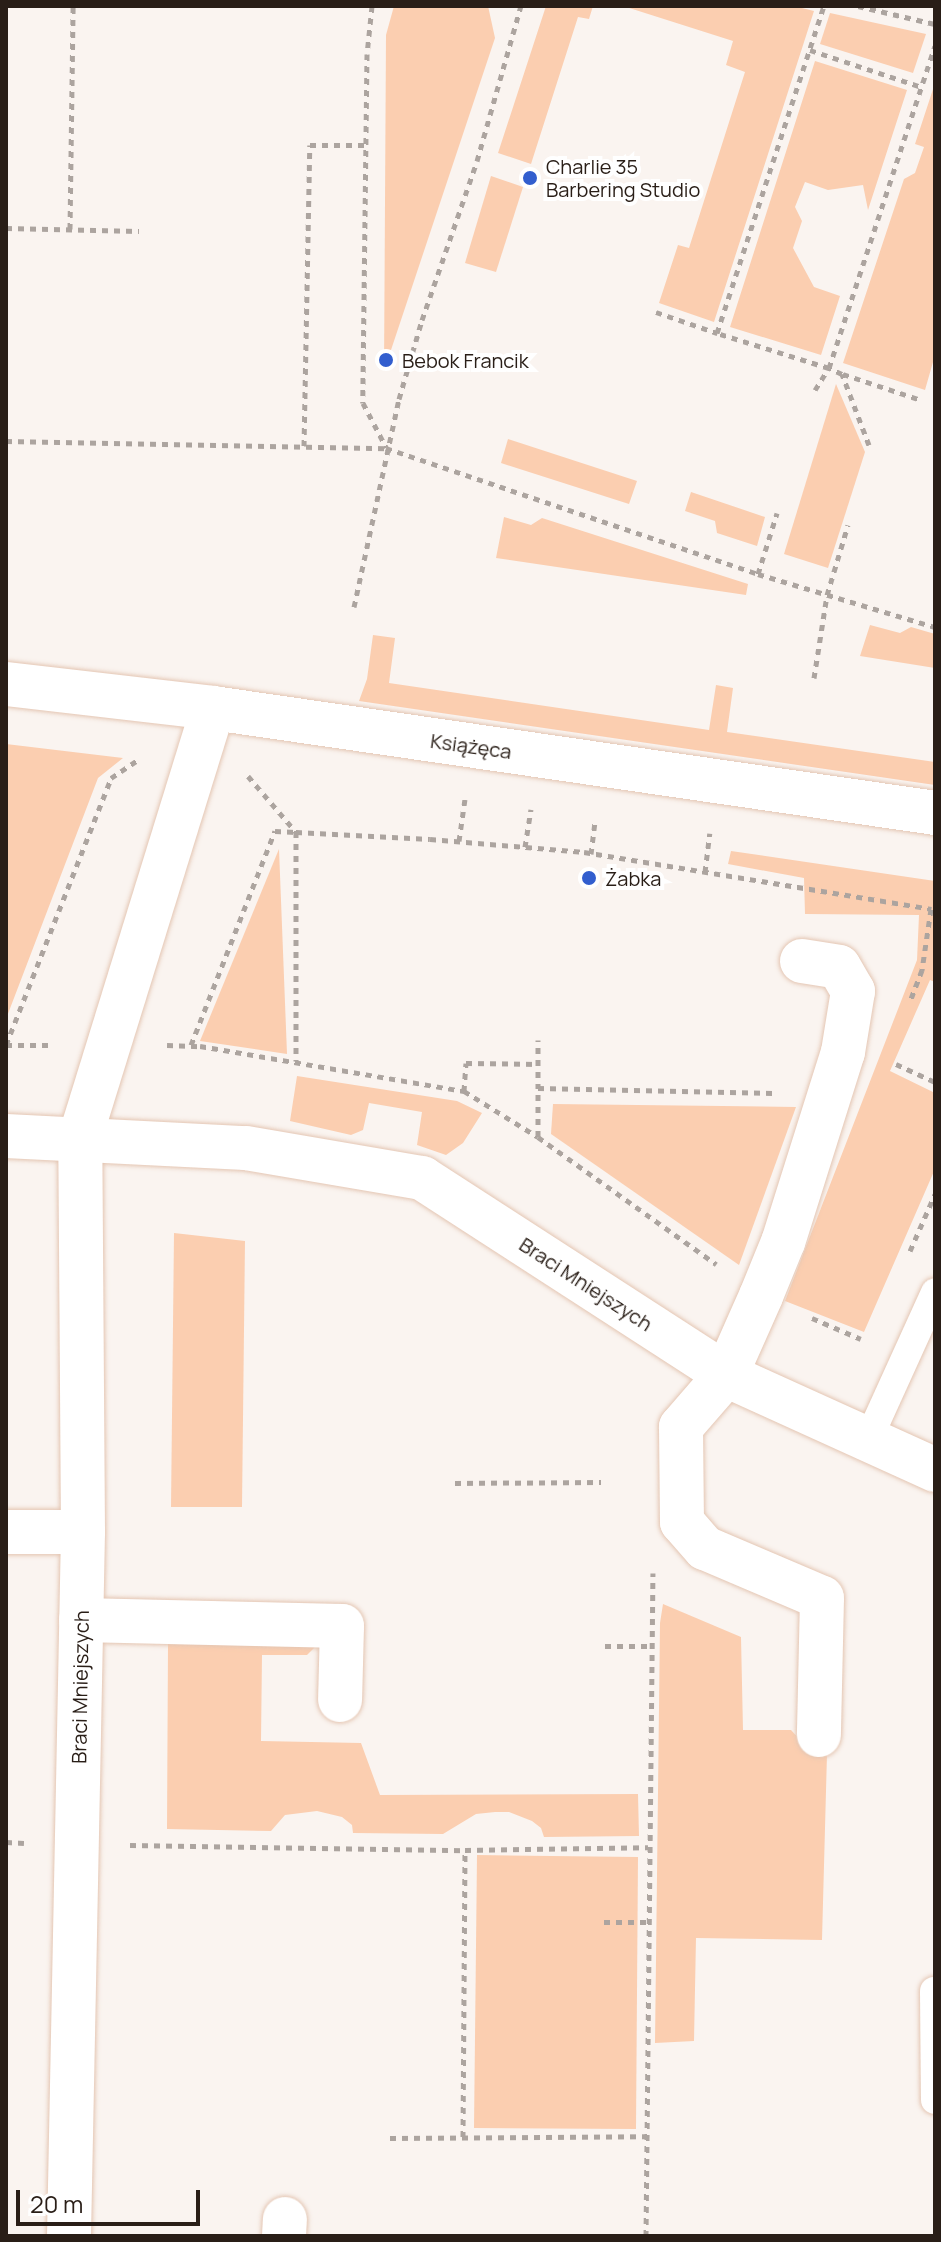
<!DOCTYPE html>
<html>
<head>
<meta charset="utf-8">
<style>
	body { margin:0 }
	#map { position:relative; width:941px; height:2242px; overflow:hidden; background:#faf4f0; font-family:Manrope,sans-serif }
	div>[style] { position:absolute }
	.green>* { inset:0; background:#fbceb0 }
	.path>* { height:5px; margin-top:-2.5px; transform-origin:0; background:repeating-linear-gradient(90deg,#aca49f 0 6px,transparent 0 12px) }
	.roads { filter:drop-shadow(0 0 2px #e4c6b3) drop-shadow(0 0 2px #e4c6b3) }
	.lane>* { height:28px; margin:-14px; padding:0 14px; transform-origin:14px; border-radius:14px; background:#fff }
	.street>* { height:44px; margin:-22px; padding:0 22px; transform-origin:22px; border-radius:22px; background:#fff }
	.dots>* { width:22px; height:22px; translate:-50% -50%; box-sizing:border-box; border:4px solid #fff; border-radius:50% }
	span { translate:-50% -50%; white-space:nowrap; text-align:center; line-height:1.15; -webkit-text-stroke:8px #fff; paint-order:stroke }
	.poi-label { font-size:20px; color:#291e17 }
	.left { translate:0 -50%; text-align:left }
	.street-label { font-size:20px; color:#291e17 }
	.frame { position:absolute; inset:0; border:8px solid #291e17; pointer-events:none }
	.scale { position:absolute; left:16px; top:2190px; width:184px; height:36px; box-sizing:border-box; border:4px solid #291e17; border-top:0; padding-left:10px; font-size:24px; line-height:28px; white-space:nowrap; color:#291e17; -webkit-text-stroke:6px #fff; paint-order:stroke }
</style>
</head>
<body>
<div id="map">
	<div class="green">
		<i style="clip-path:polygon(394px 6px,488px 6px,495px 38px,384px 371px,386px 35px)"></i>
		<i style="clip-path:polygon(546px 6px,593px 6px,589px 19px,578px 17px,531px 164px,498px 153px)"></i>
		<i style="clip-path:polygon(623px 6px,794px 6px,814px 11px,714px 322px,659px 303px,678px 245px,689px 248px,745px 72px,726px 65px,733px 41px)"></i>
		<i style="clip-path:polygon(830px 13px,926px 34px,913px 73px,820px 44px)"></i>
		<i style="clip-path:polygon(815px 61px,907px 90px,868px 210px,863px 185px,828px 190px,805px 182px,795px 207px,802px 221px,793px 248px,814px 287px,840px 296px,821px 355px,730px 327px)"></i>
		<i style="clip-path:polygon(935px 83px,935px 355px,925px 390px,843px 363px,904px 179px,915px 173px,924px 147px,915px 144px)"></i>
		<i style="clip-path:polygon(491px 176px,523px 187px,496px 272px,465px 263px)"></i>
		<i style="clip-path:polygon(836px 384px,865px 452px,828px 568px,784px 554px)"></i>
		<i style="clip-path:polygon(508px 439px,637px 481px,629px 504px,501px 463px)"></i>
		<i style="clip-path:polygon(691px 492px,765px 517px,757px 546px,717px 533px,715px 521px,685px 511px)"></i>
		<i style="clip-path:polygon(504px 517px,531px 525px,542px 518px,748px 584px,746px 595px,496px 558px)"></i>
		<i style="clip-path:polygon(870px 625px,900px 633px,911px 627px,935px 634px,935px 668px,860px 656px)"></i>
		<i style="clip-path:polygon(373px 635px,395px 638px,389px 683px,709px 730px,716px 685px,733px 688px,727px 732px,935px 762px,935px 785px,359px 701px,367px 679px)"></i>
		<i style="clip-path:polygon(6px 744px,123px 758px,98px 778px,6px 1019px)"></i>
		<i style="clip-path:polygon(279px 849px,287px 1054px,200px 1041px)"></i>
		<i style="clip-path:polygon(731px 851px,935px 881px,935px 982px,930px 980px,890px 1071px,935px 1093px,935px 1169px,864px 1332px,785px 1301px,917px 960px,919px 915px,805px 914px,804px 878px,728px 864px)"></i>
		<i style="clip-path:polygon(297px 1076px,457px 1101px,482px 1113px,463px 1143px,446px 1155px,417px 1145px,422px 1112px,369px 1103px,363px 1130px,351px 1135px,290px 1121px)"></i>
		<i style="clip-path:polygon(553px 1104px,796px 1107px,739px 1265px,551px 1134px)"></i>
		<i style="clip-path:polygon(174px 1233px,245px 1241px,242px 1507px,171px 1507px)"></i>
		<i style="clip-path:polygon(663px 1604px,741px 1637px,743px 1730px,791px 1730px,812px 1753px,827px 1754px,822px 1940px,696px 1938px,694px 2041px,655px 2043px,660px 1623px)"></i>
		<i style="clip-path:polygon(168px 1644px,315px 1647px,307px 1655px,262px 1655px,261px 1741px,361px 1743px,380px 1795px,638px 1794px,639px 1836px,544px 1837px,541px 1828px,532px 1821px,509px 1812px,495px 1812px,476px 1814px,443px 1834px,353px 1833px,352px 1825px,342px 1817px,317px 1811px,285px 1815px,271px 1831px,167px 1829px)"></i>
		<i style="clip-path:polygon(477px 1855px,638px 1857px,636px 2129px,474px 2128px)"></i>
	</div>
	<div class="path">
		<i style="left:372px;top:6px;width:48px;rotate:95.9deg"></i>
		<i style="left:367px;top:54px;width:349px;rotate:90.7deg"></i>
		<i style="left:363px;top:403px;width:50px;rotate:62.4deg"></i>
		<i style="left:858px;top:6px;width:79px;rotate:13.2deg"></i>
		<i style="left:810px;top:50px;width:118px;rotate:18.3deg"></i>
		<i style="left:6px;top:228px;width:133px;rotate:1.3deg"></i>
		<i style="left:70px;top:229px;width:223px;rotate:-89.2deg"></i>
		<i style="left:656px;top:312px;width:65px;rotate:19deg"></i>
		<i style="left:843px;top:374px;width:82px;rotate:18.4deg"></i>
		<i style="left:815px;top:390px;width:26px;rotate:-58deg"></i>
		<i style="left:829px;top:368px;width:117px;rotate:-162.6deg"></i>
		<i style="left:717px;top:333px;width:344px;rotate:-71.9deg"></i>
		<i style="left:6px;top:441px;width:380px;rotate:1.1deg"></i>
		<i style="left:386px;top:448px;width:393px;rotate:18.7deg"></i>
		<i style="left:758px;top:574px;width:185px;rotate:16.7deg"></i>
		<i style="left:869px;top:445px;width:76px;rotate:-110.8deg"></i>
		<i style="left:842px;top:374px;width:14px;rotate:-155deg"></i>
		<i style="left:829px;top:368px;width:339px;rotate:-71.8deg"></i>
		<i style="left:304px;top:446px;width:301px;rotate:-88.9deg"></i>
		<i style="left:310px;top:145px;width:55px"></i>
		<i style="left:758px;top:574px;width:64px;rotate:-72.7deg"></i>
		<i style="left:354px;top:607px;width:213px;rotate:-77.8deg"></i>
		<i style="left:399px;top:399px;width:82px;rotate:-73.8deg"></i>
		<i style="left:422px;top:320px;width:168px;rotate:-70.9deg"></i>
		<i style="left:477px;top:161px;width:161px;rotate:-74.2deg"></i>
		<i style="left:814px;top:678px;width:84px;rotate:-81.1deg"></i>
		<i style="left:827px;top:595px;width:73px;rotate:-73.3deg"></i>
		<i style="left:248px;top:776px;width:74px;rotate:49.4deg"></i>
		<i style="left:296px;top:832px;width:134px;rotate:3deg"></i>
		<i style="left:430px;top:839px;width:155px;rotate:4.8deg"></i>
		<i style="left:584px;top:852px;width:352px;rotate:9.3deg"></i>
		<i style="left:931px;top:909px;width:62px;rotate:98.4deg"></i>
		<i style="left:922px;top:970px;width:34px;rotate:111deg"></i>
		<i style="left:459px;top:841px;width:42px;rotate:-81.9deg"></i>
		<i style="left:525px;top:847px;width:38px;rotate:-81deg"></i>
		<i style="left:591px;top:854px;width:35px;rotate:-83deg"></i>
		<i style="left:705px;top:872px;width:39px;rotate:-83deg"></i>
		<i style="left:6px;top:1045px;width:47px"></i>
		<i style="left:6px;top:1045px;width:287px;rotate:-68.5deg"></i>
		<i style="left:111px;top:778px;width:32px;rotate:-34deg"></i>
		<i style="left:167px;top:1045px;width:33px;rotate:2deg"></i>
		<i style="left:200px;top:1046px;width:268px;rotate:9.7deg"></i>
		<i style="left:464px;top:1091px;width:87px;rotate:31.9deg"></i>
		<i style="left:538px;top:1137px;width:97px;rotate:-90deg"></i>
		<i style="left:191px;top:1045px;width:230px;rotate:-68.6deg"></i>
		<i style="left:275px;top:831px;width:21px;rotate:3deg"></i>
		<i style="left:296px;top:832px;width:229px;rotate:90deg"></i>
		<i style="left:896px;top:1064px;width:43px;rotate:24.8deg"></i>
		<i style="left:538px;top:1088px;width:235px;rotate:1.2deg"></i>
		<i style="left:464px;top:1091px;width:28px;rotate:-86deg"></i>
		<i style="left:466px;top:1063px;width:72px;rotate:0.8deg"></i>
		<i style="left:538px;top:1137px;width:219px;rotate:35.5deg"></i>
		<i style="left:910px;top:1251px;width:62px;rotate:-66.3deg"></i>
		<i style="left:812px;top:1318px;width:53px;rotate:23.2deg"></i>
		<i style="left:455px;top:1483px;width:146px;rotate:-0.4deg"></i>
		<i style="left:605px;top:1646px;width:47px"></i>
		<i style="left:6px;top:1842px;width:18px;rotate:3deg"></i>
		<i style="left:130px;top:1845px;width:335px;rotate:0.9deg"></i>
		<i style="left:465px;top:1850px;width:183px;rotate:-0.9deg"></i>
		<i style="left:604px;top:1922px;width:45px"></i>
		<i style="left:463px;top:2137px;width:287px;rotate:-89.6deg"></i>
		<i style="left:390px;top:2138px;width:256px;rotate:-0.4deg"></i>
		<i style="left:646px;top:2236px;width:663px;rotate:-89.4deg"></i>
	</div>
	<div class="roads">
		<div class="lane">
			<i style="left:868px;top:1440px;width:162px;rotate:-65.6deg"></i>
			<i style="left:934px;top:1991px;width:109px;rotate:89.5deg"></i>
		</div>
		<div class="street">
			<i style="left:6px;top:684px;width:208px;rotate:6.6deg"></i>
			<i style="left:213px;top:708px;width:730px;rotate:8.27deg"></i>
			<i style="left:802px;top:961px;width:37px;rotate:9deg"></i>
			<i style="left:839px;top:967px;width:28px;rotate:60deg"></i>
			<i style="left:853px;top:991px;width:62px;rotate:99.3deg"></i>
			<i style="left:843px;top:1052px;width:199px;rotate:107.5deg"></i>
			<i style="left:783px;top:1242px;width:58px;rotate:112.2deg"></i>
			<i style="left:761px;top:1296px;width:86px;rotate:113.9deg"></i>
			<i style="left:726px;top:1375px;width:69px;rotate:130.9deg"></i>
			<i style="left:681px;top:1427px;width:95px;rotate:89.4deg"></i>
			<i style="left:682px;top:1522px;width:35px;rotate:49deg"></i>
			<i style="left:705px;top:1548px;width:127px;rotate:23.1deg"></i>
			<i style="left:822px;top:1598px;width:137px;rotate:91.3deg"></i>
			<i style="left:6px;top:1136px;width:240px;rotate:2.9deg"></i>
			<i style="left:246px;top:1148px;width:179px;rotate:9.7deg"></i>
			<i style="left:422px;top:1178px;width:362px;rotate:32.9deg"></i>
			<i style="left:726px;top:1375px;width:230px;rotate:24.4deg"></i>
			<i style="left:6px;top:1532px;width:77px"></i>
			<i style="left:81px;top:1620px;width:261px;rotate:1.3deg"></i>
			<i style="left:342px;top:1626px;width:74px;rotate:91.5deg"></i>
			<i style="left:69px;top:2236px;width:704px;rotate:-88.86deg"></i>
			<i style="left:83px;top:1532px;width:394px;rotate:-90.4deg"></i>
			<i style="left:80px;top:1138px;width:450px;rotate:-72.8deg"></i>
			<i style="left:284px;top:2236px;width:17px;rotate:-87deg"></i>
		</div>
	</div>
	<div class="dots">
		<i style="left:530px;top:178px;background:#325ece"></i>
		<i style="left:386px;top:360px;background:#325ece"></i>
		<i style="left:589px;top:878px;background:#325ece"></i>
	</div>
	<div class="poi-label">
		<span class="left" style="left:546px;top:178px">Charlie 35<br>Barbering Studio</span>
		<span class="left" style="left:402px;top:360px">Bebok Francik</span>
		<span class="left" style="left:605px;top:878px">Żabka</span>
	</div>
	<div class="street-label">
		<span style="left:471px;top:746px;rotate:8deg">Książęca</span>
		<span style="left:586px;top:1284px;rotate:33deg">Braci Mniejszych</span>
		<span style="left:80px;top:1687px;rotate:-89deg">Braci Mniejszych</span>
	</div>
	<div class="frame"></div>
	<div class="scale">20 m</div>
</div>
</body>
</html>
